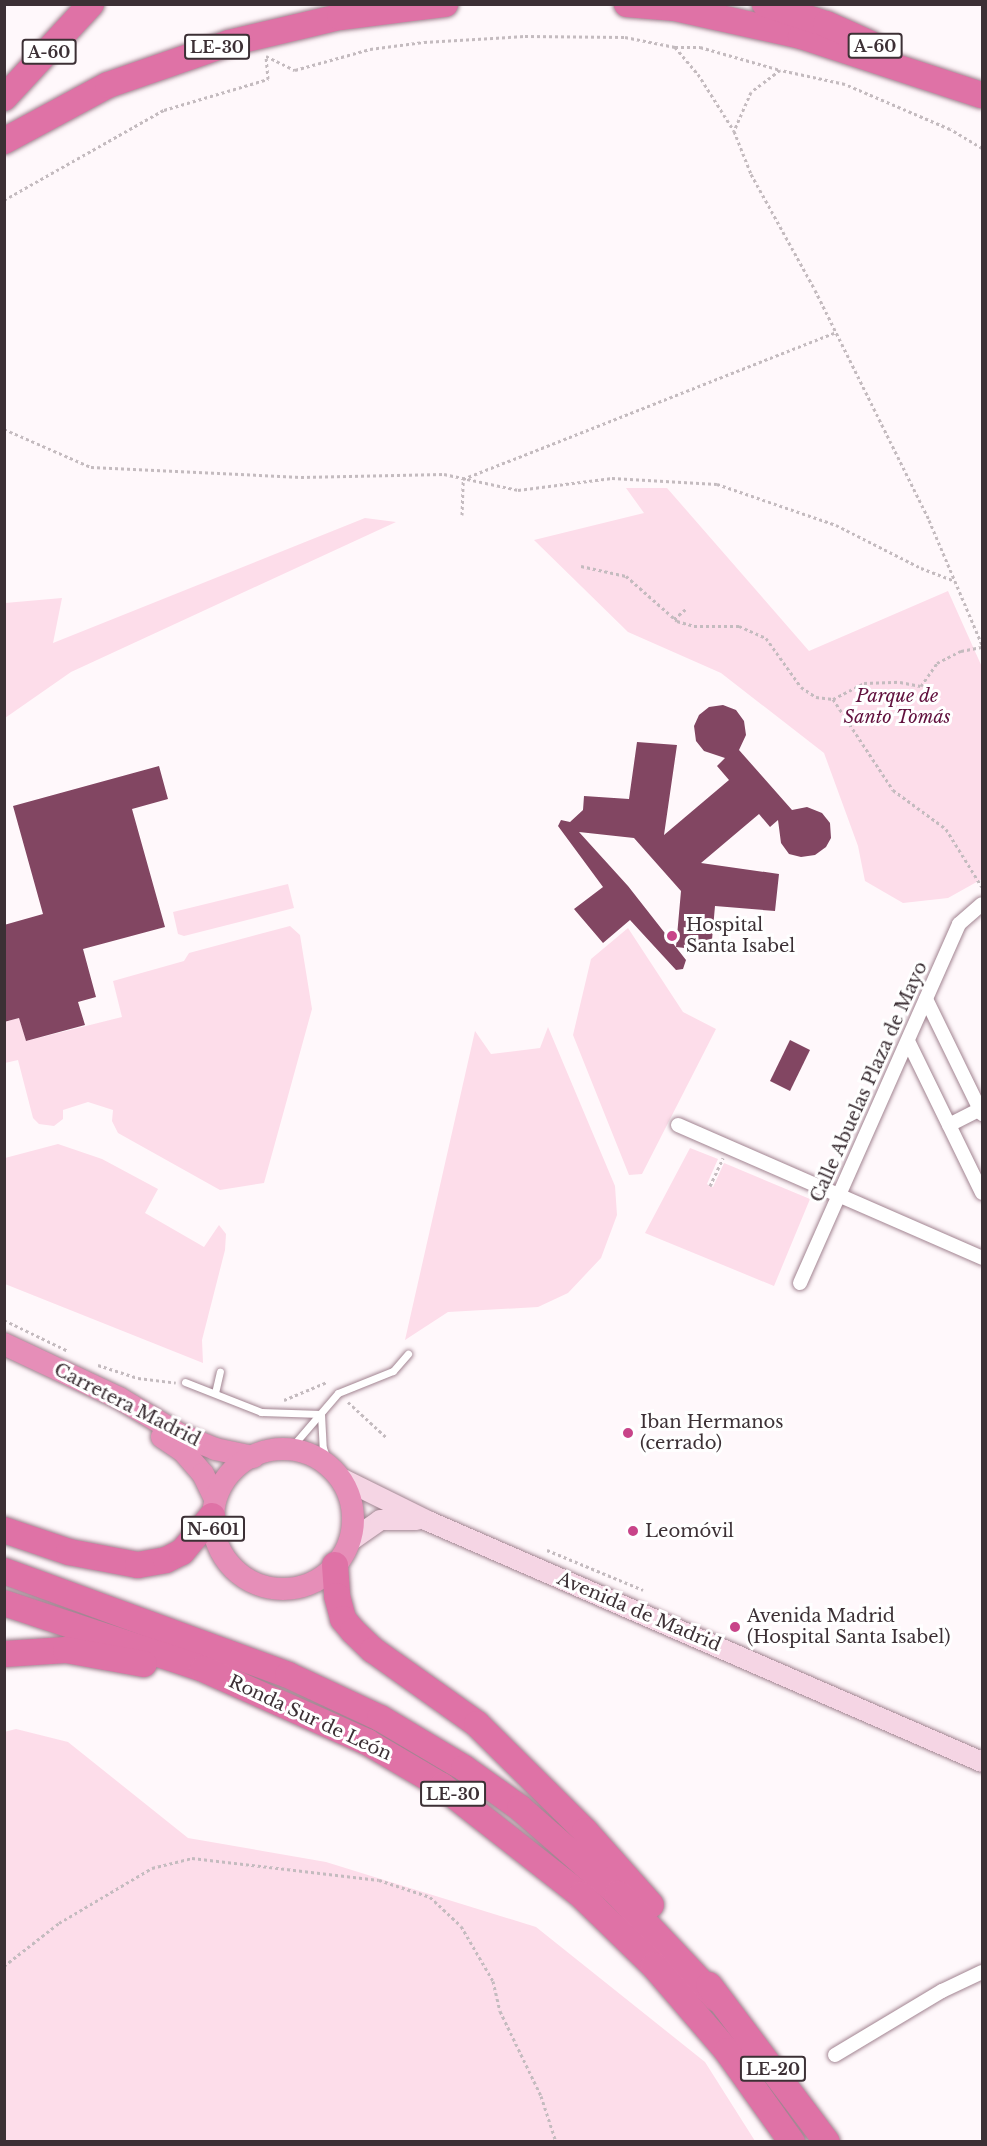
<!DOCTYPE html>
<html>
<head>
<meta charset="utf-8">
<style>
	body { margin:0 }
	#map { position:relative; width:987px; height:2146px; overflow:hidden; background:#fff8fb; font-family:"Libre Baskerville",serif }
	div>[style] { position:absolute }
	.green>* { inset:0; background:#fdddea }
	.building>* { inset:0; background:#824662 }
	.path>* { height:3px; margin-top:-1.5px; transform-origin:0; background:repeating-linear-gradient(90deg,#c4bbbf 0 3px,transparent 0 6px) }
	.roads { filter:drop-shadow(0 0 2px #a28491) drop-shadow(0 0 2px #a28491) }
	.service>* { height:7px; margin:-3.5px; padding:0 3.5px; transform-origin:3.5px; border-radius:3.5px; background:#fff }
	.minor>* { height:14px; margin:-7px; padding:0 7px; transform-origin:7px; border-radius:7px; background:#fff }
	.secondary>* { height:20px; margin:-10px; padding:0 10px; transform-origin:10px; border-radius:10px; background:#f5d5e4 }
	.trunk>* { height:22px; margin:-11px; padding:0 11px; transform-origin:11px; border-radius:11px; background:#e68eb8 }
	.trunk>.ring { margin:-11px; padding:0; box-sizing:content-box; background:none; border:22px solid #e68eb8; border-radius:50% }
	.motorway>* { height:26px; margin:-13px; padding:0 13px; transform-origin:13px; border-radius:13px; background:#df72a6 }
	.dots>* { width:16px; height:16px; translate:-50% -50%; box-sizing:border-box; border:3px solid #fff; border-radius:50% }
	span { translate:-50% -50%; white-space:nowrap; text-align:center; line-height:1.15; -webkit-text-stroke:6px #fff; paint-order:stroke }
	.shield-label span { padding:2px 4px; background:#fff; border:2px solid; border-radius:4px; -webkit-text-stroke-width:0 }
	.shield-label { font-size:16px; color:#3c3035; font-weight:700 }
	.park-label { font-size:18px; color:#61113e; font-style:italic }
	.poi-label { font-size:18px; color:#3c3035 }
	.left { translate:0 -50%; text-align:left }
	.street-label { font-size:18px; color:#3c3035 }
	.frame { position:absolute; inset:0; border:6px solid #3c3035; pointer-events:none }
</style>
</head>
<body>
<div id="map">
	<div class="green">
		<i style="clip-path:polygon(626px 488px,667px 488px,809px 651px,948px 591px,982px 667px,982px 879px,948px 898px,903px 903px,865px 881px,858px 846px,824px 753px,721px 673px,628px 632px,534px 540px,644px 513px)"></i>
		<i style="clip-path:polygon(365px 518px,396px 522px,71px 672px,5px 718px,5px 603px,62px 598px,53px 643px)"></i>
		<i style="clip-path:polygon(288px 884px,294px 908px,184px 936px,178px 934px,173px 912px)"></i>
		<i style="clip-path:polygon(290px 926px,300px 935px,312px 1009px,264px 1183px,220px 1190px,118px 1133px,112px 1121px,113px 1110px,88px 1102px,63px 1110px,63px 1119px,54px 1126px,39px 1124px,33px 1118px,18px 1060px,5px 1063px,5px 1022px,19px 1018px,26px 1041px,122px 1017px,113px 981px,184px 961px,189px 953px)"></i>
		<i style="clip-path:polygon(628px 928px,683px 1012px,716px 1029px,642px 1174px,629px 1175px,573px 1035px,591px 959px)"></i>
		<i style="clip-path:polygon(548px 1027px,615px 1186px,617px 1215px,601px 1258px,568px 1293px,538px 1307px,448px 1312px,405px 1340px,475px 1031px,491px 1054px,540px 1048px)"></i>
		<i style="clip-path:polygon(58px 1144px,102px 1159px,158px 1189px,145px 1213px,204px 1247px,219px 1225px,226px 1234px,225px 1250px,202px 1340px,203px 1363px,5px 1284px,5px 1158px)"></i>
		<i style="clip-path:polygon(690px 1148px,718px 1159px,707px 1184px,710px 1186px,713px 1187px,724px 1163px,810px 1199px,774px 1286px,645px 1233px)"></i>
		<i style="clip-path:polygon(16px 1729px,68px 1742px,188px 1838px,326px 1862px,536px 1927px,705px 2062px,755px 2141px,5px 2141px,4px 1732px)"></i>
	</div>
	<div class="building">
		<i style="clip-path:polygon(723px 705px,736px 710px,744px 721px,746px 735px,739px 750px,792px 810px,807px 807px,822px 813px,830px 823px,831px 838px,826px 847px,815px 855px,801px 857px,789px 854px,781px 843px,778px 820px,770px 827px,759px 814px,701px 863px,779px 874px,775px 911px,715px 906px,711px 951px,676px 947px,681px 891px,634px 838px,579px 832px,628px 886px,686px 960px,683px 969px,676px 970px,630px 920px,603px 943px,574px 909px,603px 887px,558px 826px,561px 820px,570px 822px,583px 810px,584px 796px,629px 799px,637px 742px,677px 745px,664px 835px,729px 780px,717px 766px,725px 758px,704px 751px,696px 741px,694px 726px,699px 715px,709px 707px)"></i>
		<i style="clip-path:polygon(159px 766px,168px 799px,132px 809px,165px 927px,83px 949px,96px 997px,78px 1002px,85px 1025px,26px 1041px,19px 1018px,4px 1022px,4px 925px,43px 914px,13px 806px)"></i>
		<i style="clip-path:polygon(790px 1040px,810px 1050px,790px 1091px,770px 1081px)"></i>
	</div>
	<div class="path">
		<i style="left:675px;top:47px;width:25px"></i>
		<i style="left:700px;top:47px;width:83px;rotate:16deg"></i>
		<i style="left:266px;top:56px;width:32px;rotate:26deg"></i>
		<i style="left:295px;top:70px;width:78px;rotate:-15.6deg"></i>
		<i style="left:370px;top:49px;width:54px;rotate:-7.4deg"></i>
		<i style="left:424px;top:42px;width:101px;rotate:-3.4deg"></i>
		<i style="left:525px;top:36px;width:100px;rotate:0.6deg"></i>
		<i style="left:625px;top:37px;width:51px;rotate:11.3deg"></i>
		<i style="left:675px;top:47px;width:35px;rotate:50deg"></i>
		<i style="left:698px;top:74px;width:67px;rotate:57.7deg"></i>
		<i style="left:982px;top:148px;width:37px;rotate:-149deg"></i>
		<i style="left:950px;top:129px;width:114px;rotate:-156.8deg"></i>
		<i style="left:845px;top:84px;width:66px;rotate:-167.8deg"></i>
		<i style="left:780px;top:70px;width:36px;rotate:143deg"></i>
		<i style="left:751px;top:92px;width:43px;rotate:113.6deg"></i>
		<i style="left:734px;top:131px;width:46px;rotate:68.4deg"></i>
		<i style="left:751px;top:174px;width:132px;rotate:61.1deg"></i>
		<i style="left:815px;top:290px;width:257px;rotate:63.6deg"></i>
		<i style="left:929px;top:520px;width:136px;rotate:67deg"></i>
		<i style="left:4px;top:200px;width:184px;rotate:-29.4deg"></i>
		<i style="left:164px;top:110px;width:109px;rotate:-16.6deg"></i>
		<i style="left:268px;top:79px;width:23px;rotate:-95deg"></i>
		<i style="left:4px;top:429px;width:95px;rotate:23.6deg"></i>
		<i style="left:91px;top:467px;width:210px;rotate:2.7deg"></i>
		<i style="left:301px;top:477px;width:143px;rotate:-1.2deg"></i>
		<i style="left:444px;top:474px;width:76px;rotate:12.2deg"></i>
		<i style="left:518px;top:490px;width:95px;rotate:-7.3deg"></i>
		<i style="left:612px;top:478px;width:105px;rotate:3.3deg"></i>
		<i style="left:717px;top:484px;width:126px;rotate:19deg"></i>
		<i style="left:836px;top:525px;width:95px;rotate:26.8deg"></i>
		<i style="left:921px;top:568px;width:36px;rotate:21deg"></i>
		<i style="left:462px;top:515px;width:36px;rotate:-88deg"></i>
		<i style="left:463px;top:479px;width:401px;rotate:-21.5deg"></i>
		<i style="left:581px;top:566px;width:46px;rotate:12.5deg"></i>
		<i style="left:626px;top:576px;width:68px;rotate:41.4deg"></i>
		<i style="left:677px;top:621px;width:18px;rotate:16deg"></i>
		<i style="left:694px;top:626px;width:45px"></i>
		<i style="left:739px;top:626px;width:30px;rotate:24deg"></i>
		<i style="left:766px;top:638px;width:60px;rotate:54.5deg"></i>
		<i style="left:801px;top:687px;width:18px;rotate:34deg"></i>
		<i style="left:816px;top:697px;width:17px;rotate:7deg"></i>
		<i style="left:833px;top:699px;width:109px;rotate:56.6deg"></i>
		<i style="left:893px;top:790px;width:66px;rotate:36.3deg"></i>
		<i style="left:946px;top:829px;width:68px;rotate:58.2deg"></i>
		<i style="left:674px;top:619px;width:16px;rotate:-40deg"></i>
		<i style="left:833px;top:699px;width:35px;rotate:-27deg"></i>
		<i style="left:864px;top:683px;width:36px;rotate:-2deg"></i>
		<i style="left:900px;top:682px;width:21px;rotate:11deg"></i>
		<i style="left:921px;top:686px;width:28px;rotate:-55deg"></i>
		<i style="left:937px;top:663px;width:27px;rotate:-27deg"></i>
		<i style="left:961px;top:651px;width:21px;rotate:-11deg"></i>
		<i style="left:710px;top:1186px;width:31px;rotate:-65deg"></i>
		<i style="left:4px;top:1320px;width:71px;rotate:25.8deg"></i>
		<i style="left:98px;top:1365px;width:42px;rotate:18deg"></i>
		<i style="left:138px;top:1378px;width:38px;rotate:7deg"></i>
		<i style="left:284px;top:1400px;width:47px;rotate:-22.7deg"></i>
		<i style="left:348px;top:1402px;width:53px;rotate:42.7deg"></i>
		<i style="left:547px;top:1550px;width:104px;rotate:22.6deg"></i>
		<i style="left:4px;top:1966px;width:70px;rotate:-38deg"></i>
		<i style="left:59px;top:1923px;width:108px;rotate:-30.6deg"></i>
		<i style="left:152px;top:1868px;width:41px;rotate:-14deg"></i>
		<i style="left:192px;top:1858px;width:188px;rotate:6.7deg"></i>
		<i style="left:379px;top:1880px;width:54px;rotate:18.4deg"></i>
		<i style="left:430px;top:1897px;width:42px;rotate:43.1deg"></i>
		<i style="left:461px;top:1926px;width:64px;rotate:59.8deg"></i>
		<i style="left:493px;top:1981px;width:31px;rotate:77deg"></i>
		<i style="left:500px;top:2011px;width:94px;rotate:64.2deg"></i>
		<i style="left:541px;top:2096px;width:48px;rotate:71.9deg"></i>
	</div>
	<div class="roads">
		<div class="service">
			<i style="left:185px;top:1382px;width:82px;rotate:21.5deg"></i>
			<i style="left:261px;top:1412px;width:60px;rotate:1.9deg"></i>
			<i style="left:215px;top:1393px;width:22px;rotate:-77deg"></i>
			<i style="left:321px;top:1414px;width:34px;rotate:87deg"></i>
			<i style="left:323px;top:1448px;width:18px;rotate:71deg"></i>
			<i style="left:289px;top:1450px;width:75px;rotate:-49.3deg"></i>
			<i style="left:338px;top:1393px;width:59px;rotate:-21.8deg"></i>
			<i style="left:393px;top:1371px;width:23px;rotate:-49deg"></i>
		</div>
		<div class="minor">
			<i style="left:926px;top:999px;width:128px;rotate:64deg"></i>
			<i style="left:908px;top:1041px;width:169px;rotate:64deg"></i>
			<i style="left:678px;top:1125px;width:332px;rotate:23.6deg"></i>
			<i style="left:949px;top:1125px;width:37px;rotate:-27deg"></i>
			<i style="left:800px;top:1283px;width:393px;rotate:-66.1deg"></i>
			<i style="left:959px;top:924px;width:30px;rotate:-41deg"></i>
			<i style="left:835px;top:2055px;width:125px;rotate:-30.9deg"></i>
			<i style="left:942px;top:1991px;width:44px;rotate:-25.4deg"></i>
		</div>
		<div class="secondary">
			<i style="left:341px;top:1478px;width:97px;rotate:26.3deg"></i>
			<i style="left:428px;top:1521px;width:604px;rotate:23.51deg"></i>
			<i style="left:349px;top:1542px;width:38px;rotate:-35deg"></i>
			<i style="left:380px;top:1520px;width:37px"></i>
		</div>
		<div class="trunk">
			<i style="left:4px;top:1344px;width:127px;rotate:25.2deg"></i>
			<i style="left:119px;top:1398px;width:72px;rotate:30.8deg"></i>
			<i style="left:181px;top:1435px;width:37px;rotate:22deg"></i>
			<i style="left:215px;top:1449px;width:39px;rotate:12deg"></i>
			<i style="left:162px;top:1437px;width:25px;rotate:34deg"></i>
			<i style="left:183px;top:1451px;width:30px;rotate:49deg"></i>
			<i style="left:203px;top:1474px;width:28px;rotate:64deg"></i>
			<i class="ring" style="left:213px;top:1449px;width:118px;height:118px"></i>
		</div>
		<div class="motorway">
			<i style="left:627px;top:4px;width:48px;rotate:4.8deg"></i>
			<i style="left:675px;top:8px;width:129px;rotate:12.5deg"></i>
			<i style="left:801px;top:36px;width:190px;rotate:18.1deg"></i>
			<i style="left:765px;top:4px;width:64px;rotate:18.2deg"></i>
			<i style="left:826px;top:24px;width:49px;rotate:24deg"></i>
			<i style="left:4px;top:98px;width:128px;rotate:-47.2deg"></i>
			<i style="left:4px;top:141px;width:118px;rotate:-28.3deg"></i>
			<i style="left:108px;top:85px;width:128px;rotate:-19.1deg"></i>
			<i style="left:229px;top:43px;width:114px;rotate:-13.2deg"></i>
			<i style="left:340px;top:17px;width:106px;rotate:-7.1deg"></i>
			<i style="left:4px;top:1530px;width:69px;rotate:18.7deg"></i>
			<i style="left:69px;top:1552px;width:70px;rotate:10.7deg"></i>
			<i style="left:138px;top:1565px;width:28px;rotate:-10deg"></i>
			<i style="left:166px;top:1560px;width:18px;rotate:-27deg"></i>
			<i style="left:182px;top:1552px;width:47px;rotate:-50.2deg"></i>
			<i style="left:335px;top:1565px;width:31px;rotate:86deg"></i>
			<i style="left:337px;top:1596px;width:24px;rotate:75deg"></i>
			<i style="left:343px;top:1619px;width:16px;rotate:50deg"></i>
			<i style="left:353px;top:1631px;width:28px;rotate:44deg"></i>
			<i style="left:373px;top:1650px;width:128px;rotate:35.4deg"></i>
			<i style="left:477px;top:1724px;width:152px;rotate:44.7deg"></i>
			<i style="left:585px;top:1831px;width:99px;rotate:48.3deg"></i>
			<i style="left:4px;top:1571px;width:302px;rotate:20.1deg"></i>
			<i style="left:288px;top:1675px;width:102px;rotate:25.1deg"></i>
			<i style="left:380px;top:1718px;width:98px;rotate:30.8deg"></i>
			<i style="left:464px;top:1768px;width:69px;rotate:35.5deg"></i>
			<i style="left:520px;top:1808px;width:130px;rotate:41.3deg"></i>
			<i style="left:618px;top:1894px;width:144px;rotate:46.7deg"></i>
			<i style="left:4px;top:1603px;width:210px;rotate:18.3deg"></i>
			<i style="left:203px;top:1669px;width:180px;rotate:24deg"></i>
			<i style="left:367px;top:1742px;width:87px;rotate:30.4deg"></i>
			<i style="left:442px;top:1786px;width:177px;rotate:38.1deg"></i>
			<i style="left:581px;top:1895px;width:102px;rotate:44.2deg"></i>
			<i style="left:654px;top:1966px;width:112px;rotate:49.3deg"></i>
			<i style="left:727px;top:2051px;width:112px;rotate:54.5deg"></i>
			<i style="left:4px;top:1654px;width:62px;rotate:-3.7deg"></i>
			<i style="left:66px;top:1650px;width:79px;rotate:10.2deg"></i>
			<i style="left:709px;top:1985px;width:196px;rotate:53.1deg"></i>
		</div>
	</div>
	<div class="dots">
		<i style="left:672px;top:936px;background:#c84489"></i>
		<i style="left:628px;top:1433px;background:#c84489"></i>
		<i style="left:633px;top:1531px;background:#c84489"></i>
		<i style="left:735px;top:1627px;background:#c84489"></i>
	</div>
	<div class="shield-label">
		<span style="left:875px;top:46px">A-60</span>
		<span style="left:217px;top:47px">LE-30</span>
		<span style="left:49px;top:52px">A-60</span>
		<span style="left:213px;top:1529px">N-601</span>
		<span style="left:453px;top:1794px">LE-30</span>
		<span style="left:773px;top:2069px">LE-20</span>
	</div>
	<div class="park-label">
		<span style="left:897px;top:707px">Parque de<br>Santo Tomás</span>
	</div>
	<div class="poi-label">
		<span class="left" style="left:686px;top:936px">Hospital<br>Santa Isabel</span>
		<span class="left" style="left:640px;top:1433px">Iban Hermanos<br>(cerrado)</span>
		<span class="left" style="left:645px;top:1531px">Leomóvil</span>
		<span class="left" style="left:747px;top:1627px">Avenida Madrid<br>(Hospital Santa Isabel)</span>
	</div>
	<div class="street-label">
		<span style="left:869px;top:1082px;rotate:-66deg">Calle Abuelas Plaza de Mayo</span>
		<span style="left:127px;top:1405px;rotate:27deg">Carretera Madrid</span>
		<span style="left:639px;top:1612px;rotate:23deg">Avenida de Madrid</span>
		<span style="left:310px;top:1718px;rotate:25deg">Ronda Sur de León</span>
	</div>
	<div class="frame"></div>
</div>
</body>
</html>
